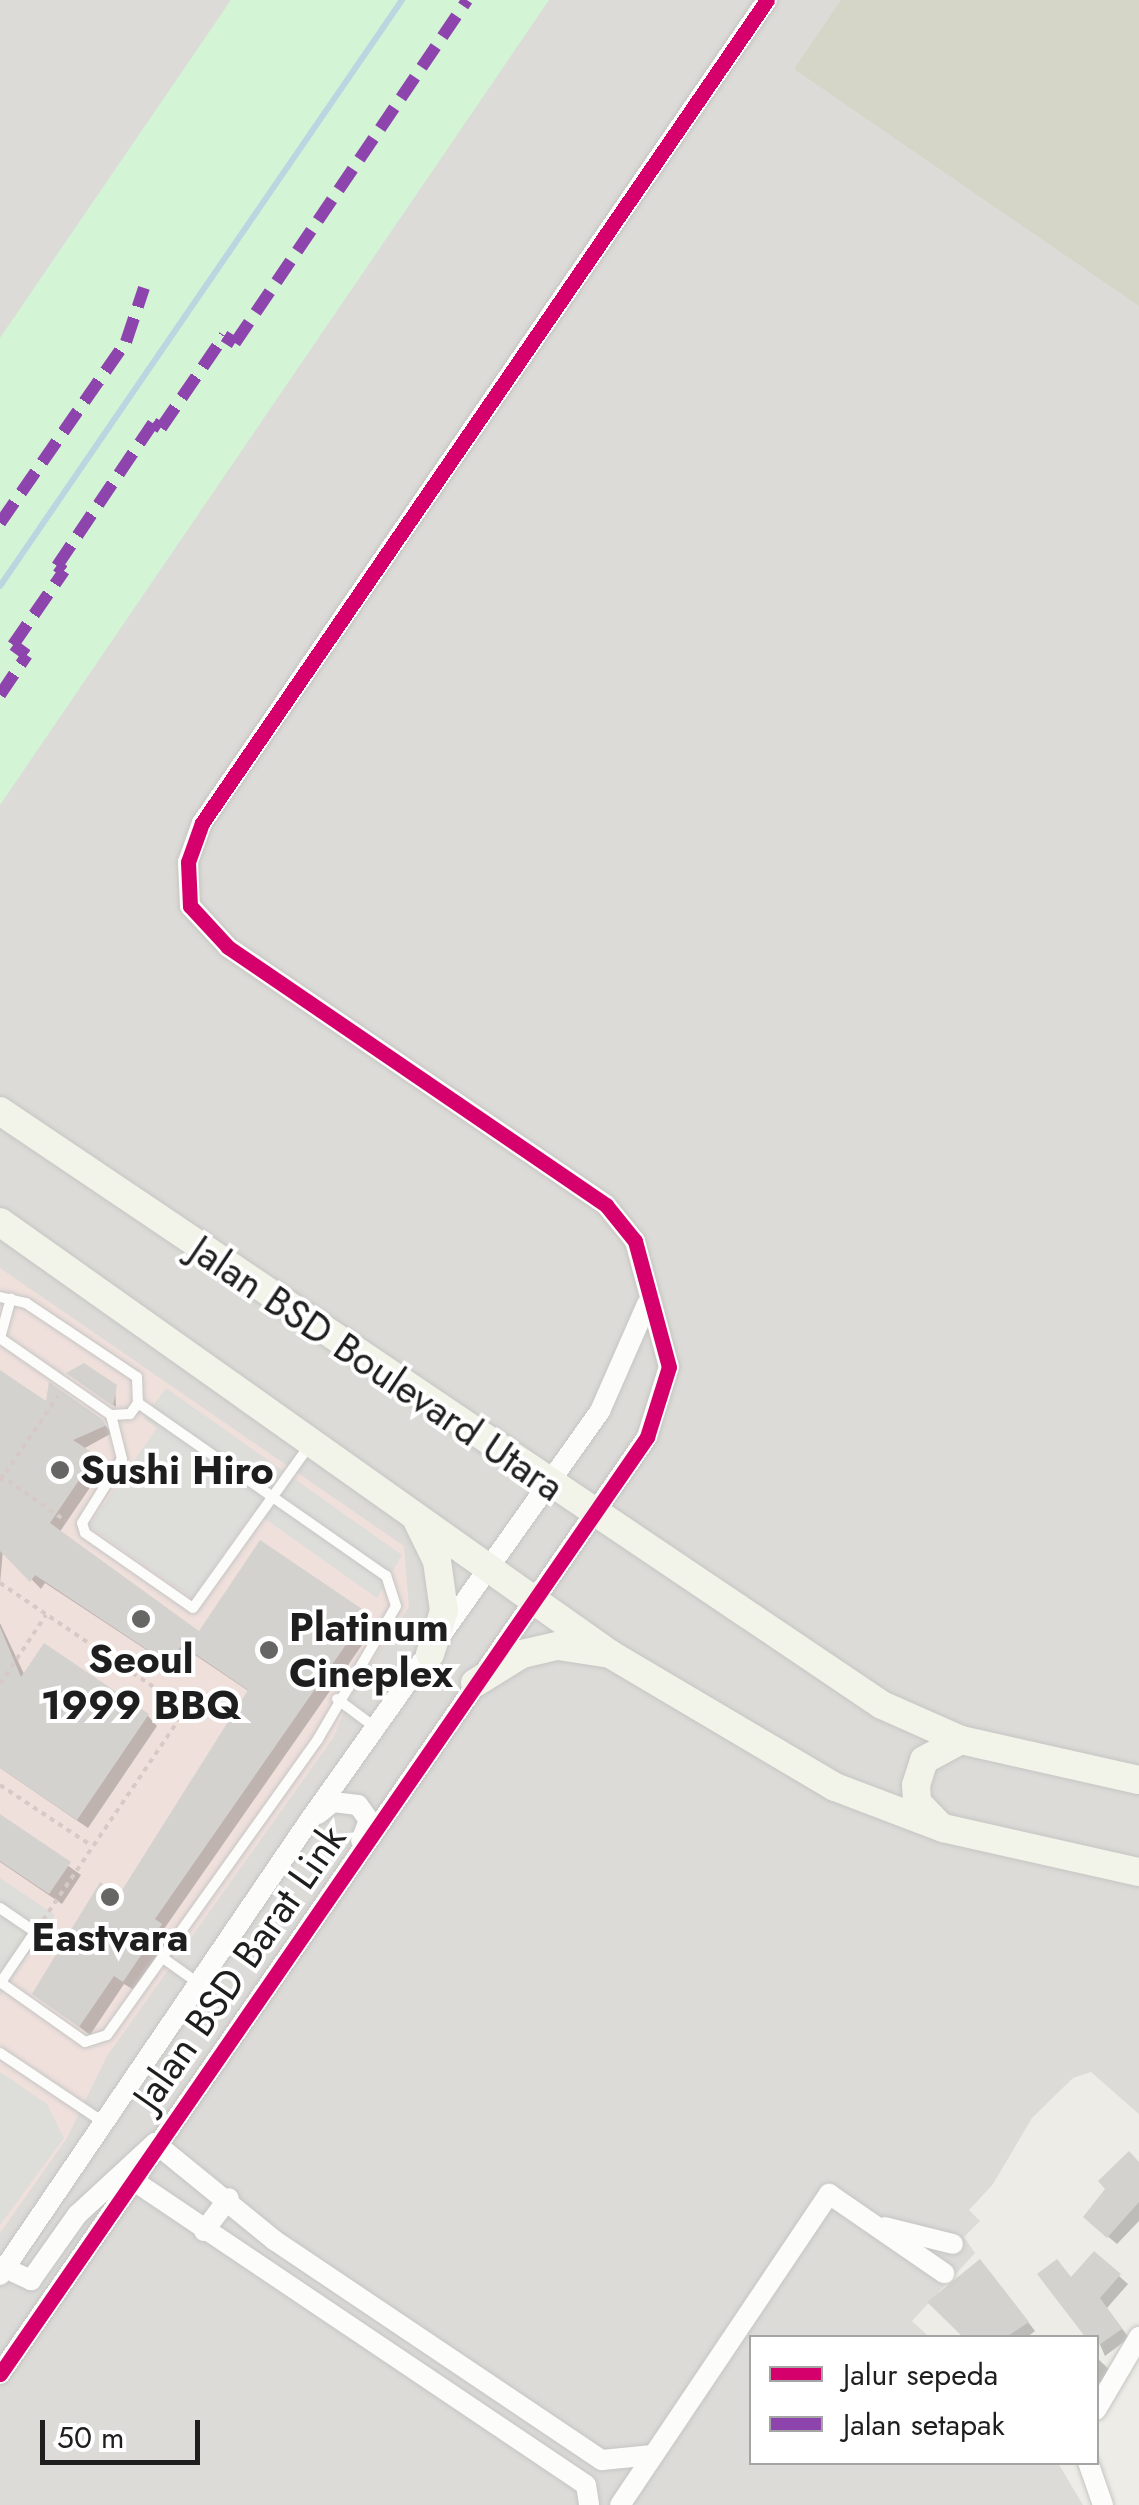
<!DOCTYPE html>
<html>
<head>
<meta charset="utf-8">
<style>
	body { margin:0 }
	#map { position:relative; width:1139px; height:2505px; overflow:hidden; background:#edece7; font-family:Jost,sans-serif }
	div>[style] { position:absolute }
	.residential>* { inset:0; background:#dcdbd8 }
	.commercial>* { inset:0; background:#efe0dc }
	.construction>* { inset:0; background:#d6d6c8 }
	.park>* { inset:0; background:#d4f4d6 }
	.parking>* { inset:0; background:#ddddda }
	.shadow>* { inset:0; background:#0003 }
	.stream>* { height:6px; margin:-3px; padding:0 3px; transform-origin:3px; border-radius:3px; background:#b9d6e1 }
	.building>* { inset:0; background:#d3d2ce }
	.path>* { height:4px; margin-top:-2px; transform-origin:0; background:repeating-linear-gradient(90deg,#d7cac6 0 5px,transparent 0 10px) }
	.roads { filter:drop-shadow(0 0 2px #c5c5c3) drop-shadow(0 0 2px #c5c5c3) }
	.lane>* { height:10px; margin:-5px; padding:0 5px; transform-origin:5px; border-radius:5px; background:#fcfcfb }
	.street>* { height:20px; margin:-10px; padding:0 10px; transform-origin:10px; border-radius:10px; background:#fcfcfb }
	.secondary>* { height:28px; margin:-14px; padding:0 14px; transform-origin:14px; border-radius:14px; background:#f2f4ea }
	.quiet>* { height:12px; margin-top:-6px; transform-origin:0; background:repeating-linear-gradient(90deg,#8e44ad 0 25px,transparent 0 37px) }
	.cycleway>* { height:15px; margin:-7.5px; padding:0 7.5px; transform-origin:7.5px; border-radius:7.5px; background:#d6006c }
	.dots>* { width:28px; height:28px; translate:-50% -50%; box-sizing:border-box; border:5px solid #fff; border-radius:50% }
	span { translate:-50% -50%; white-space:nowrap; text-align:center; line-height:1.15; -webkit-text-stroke:8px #fff; paint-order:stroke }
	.street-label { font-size:40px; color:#1e1e1e }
	.poi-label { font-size:40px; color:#1e1e1e; font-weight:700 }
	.left { translate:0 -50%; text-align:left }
	.legend { position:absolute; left:749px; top:2335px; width:350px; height:130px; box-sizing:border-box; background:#fff; border:2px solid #a5a5a5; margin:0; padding:12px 18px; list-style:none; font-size:30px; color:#1e1e1e }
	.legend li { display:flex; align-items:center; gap:20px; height:50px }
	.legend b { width:50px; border:2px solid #a5a5a5 }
	.scale { position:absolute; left:40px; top:2420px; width:160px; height:45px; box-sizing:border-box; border:5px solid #1e1e1e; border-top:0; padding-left:12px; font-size:30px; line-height:35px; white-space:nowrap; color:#1e1e1e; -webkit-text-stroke:8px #fff; paint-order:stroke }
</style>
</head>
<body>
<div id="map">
	<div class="residential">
		<i style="clip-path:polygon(0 0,1139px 0,1139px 2114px,1091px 2072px,1073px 2078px,1032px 2118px,993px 2184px,969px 2210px,980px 2221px,964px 2237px,975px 2253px,912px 2321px,929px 2337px,752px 2338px,752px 2462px,1058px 2463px,1083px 2505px,0 2505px)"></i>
	</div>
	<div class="commercial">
		<i style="clip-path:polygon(0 1268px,404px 1546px,409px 1607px,357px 1683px,333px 1738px,107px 2056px,67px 2138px,0 2233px)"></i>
	</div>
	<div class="construction">
		<i style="clip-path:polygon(841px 0,1139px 0,1139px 306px,794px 69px)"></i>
	</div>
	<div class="park">
		<i style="clip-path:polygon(231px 0,549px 0,0 805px,0 338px)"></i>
	</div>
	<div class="parking">
		<i style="clip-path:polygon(166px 1388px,402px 1555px,377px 1598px,254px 1511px,192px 1598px,89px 1526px,157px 1428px,144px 1418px)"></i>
		<i style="clip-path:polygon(0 1878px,55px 1915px,0 1996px)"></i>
		<i style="clip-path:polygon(0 2072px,47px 2104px,64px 2138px,0 2225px)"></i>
	</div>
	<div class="shadow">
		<i style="clip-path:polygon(0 1373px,48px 1405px,102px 1422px,112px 1433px,83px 1449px,104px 1467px,59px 1533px,200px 1634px,260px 1544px,376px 1625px,164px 1929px,170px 1936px,134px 1990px,124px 1984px,90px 2035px,35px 1993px,120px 1899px,250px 1692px,192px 1653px,180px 1672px,45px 1583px,41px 1589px,3px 1550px,0 1584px)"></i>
		<i style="clip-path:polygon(72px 1376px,115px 1387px,116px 1407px)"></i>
		<i style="clip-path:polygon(0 1623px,25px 1676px,148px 1716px,157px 1726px,88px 1828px,0 1768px)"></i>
		<i style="clip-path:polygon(0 1817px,81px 1875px,62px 1904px,0 1862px)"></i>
		<i style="clip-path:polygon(1139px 2165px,1139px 2221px,1117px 2244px,1094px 2225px)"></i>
		<i style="clip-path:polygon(1095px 2255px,1128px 2284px,1107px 2308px,1129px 2338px,1105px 2356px,1072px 2280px)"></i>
		<i style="clip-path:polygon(989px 2271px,1035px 2331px,1026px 2338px,967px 2338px,931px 2302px)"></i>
		<i style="clip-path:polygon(1096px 2357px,1114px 2374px,1106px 2388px,1096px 2379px)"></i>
	</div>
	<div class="stream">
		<i style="left:0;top:586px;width:711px;rotate:-55.55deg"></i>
	</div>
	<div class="building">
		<i style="clip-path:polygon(84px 1363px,117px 1385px,113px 1406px,66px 1373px)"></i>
		<i style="clip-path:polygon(0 1370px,46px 1401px,49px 1382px,103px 1420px,105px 1426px,73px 1440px,96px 1455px,50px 1523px,199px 1631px,260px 1540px,368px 1613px,155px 1919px,162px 1924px,123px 1982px,114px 1976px,79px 2027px,32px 1994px,100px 1882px,119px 1895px,248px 1690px,182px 1645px,169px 1664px,35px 1575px,30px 1582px,0 1551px)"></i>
		<i style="clip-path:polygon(0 1627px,21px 1677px,44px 1643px,149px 1714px,77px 1820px,0 1768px)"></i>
		<i style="clip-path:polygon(0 1814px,71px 1862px,49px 1894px,0 1861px)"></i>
		<i style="clip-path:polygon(1129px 2151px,1139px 2162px,1139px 2202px,1107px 2238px,1083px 2217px,1105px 2189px,1098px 2181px)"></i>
		<i style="clip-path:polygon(1094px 2251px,1121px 2274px,1100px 2298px,1122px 2329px,1096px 2347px,1096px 2338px,1086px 2338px,1037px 2274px,1057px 2259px,1071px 2277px)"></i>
		<i style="clip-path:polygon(980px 2259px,1029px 2322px,1005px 2338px,964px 2338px,927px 2302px)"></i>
	</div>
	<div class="path">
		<i style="left:0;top:1475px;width:80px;rotate:34.9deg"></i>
		<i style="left:0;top:1481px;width:103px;rotate:-55.7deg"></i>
		<i style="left:0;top:1583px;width:225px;rotate:34.1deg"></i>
		<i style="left:186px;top:1709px;width:255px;rotate:124.1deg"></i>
		<i style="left:0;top:1684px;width:83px;rotate:-56.3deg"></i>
		<i style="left:0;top:1785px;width:110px;rotate:33.5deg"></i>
	</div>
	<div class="roads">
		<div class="lane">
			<i style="left:0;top:1297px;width:27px;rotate:13deg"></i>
			<i style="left:26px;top:1303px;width:133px;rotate:33.7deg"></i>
			<i style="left:137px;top:1377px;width:26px;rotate:88deg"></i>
			<i style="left:138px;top:1403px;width:14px;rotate:126deg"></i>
			<i style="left:130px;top:1414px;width:19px;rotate:177deg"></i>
			<i style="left:111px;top:1415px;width:135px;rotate:-145.3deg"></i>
			<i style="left:0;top:1338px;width:41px;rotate:-74.6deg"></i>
			<i style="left:111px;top:1415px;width:45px;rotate:76deg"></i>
			<i style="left:122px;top:1459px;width:75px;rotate:122deg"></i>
			<i style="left:82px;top:1523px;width:10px;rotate:73deg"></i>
			<i style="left:85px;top:1533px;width:131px;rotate:34.8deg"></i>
			<i style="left:193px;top:1608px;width:199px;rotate:-54.4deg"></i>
			<i style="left:337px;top:1699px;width:49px;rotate:36.6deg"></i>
			<i style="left:0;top:1908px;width:42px;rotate:34.4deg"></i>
			<i style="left:35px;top:1932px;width:60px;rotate:124.2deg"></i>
			<i style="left:163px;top:1958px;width:43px;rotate:35.5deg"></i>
			<i style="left:0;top:1982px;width:104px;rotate:35.2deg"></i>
			<i style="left:85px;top:2042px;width:23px;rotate:-18deg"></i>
			<i style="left:107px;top:2035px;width:364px;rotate:-54.5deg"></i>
			<i style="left:318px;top:1739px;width:154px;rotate:-59.6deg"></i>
			<i style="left:396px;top:1606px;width:32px;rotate:-108deg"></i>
			<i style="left:386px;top:1576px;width:302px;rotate:-145.1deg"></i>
			<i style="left:0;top:2053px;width:124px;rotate:33.8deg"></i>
		</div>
		<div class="street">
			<i style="left:318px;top:1814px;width:19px;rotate:-39deg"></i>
			<i style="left:333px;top:1802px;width:25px;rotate:7deg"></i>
			<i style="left:358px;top:1805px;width:19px;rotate:54deg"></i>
			<i style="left:369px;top:1820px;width:22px;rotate:111deg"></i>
			<i style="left:131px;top:2179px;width:548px;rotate:33.92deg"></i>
			<i style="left:586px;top:2485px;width:20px;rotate:81deg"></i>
			<i style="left:885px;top:2227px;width:70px;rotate:14deg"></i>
			<i style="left:204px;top:2231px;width:41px;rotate:-52.9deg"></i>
			<i style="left:5px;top:2268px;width:29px;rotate:25deg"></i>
			<i style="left:31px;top:2280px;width:80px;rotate:-54.7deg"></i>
			<i style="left:77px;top:2215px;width:106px;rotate:-42.7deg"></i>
			<i style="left:155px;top:2143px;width:154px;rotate:39.2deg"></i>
			<i style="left:274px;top:2240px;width:395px;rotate:33.9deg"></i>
			<i style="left:602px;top:2460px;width:51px;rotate:-5.6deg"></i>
			<i style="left:0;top:2275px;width:549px;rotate:-55.76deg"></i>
			<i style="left:309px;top:1821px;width:503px;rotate:-54.63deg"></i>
			<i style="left:600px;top:1411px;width:117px;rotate:-66.3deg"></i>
			<i style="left:0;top:2374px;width:1139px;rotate:-55.37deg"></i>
			<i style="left:647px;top:1437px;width:73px;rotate:-72.6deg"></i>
			<i style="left:669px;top:1367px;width:131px;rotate:-105.1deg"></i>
			<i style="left:635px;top:1241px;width:46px;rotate:-128.9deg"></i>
			<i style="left:606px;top:1205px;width:458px;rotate:-145.7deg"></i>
			<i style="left:228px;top:947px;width:56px;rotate:-132.8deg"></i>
			<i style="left:190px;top:906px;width:44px;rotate:-92.6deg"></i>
			<i style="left:188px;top:862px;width:41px;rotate:-70.3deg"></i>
			<i style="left:202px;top:823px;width:998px;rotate:-55.53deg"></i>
			<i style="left:1096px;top:2410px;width:85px;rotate:-59.5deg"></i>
			<i style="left:1088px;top:2462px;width:46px;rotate:70.8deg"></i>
			<i style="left:620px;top:2505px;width:375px;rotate:-56.1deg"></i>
			<i style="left:829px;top:2194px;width:140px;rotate:34.5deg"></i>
		</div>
		<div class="secondary">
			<i style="left:0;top:1111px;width:1063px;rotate:33.96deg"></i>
			<i style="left:882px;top:1705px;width:86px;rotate:23.9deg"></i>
			<i style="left:961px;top:1740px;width:182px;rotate:12.7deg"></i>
			<i style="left:0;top:1222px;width:747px;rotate:35.31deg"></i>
			<i style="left:610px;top:1654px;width:261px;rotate:30.6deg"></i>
			<i style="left:835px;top:1787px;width:116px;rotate:20.8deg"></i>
			<i style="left:943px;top:1828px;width:201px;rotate:12.7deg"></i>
			<i style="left:416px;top:1518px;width:48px;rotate:64deg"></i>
			<i style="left:437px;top:1561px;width:50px;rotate:82deg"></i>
			<i style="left:444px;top:1611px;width:45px;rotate:108deg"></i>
			<i style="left:475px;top:1683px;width:55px;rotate:-31.7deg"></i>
			<i style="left:522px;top:1654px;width:37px;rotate:-13deg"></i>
			<i style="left:558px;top:1646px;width:46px;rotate:8.8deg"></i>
			<i style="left:938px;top:1824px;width:30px;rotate:-134deg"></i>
			<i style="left:917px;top:1802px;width:17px;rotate:-93deg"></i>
			<i style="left:916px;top:1785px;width:26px;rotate:-72deg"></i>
			<i style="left:924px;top:1760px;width:42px;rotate:-28.4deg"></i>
		</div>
	</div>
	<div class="quiet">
		<i style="left:0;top:523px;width:221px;rotate:-55.2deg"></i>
		<i style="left:126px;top:342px;width:57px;rotate:-71.6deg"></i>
		<i style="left:0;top:695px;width:48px;rotate:-56deg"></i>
		<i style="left:27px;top:655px;width:17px;rotate:-144deg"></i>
		<i style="left:13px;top:645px;width:90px;rotate:-55.4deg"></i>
		<i style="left:64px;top:571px;width:9px;rotate:-144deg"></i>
		<i style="left:57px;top:566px;width:172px;rotate:-56.1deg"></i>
		<i style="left:153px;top:423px;width:9px;rotate:32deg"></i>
		<i style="left:161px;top:428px;width:112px;rotate:-55.6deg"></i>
		<i style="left:224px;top:336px;width:13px;rotate:32deg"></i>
		<i style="left:235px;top:343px;width:414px;rotate:-55.9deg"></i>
	</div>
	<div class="cycleway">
		<i style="left:0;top:2374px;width:1139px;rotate:-55.37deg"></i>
		<i style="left:647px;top:1437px;width:73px;rotate:-72.6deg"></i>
		<i style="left:669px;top:1367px;width:131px;rotate:-105.1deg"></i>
		<i style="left:635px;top:1241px;width:46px;rotate:-128.9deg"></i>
		<i style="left:606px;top:1205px;width:458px;rotate:-145.7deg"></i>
		<i style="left:228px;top:947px;width:56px;rotate:-132.8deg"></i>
		<i style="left:190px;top:906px;width:44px;rotate:-92.6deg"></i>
		<i style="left:188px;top:862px;width:41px;rotate:-70.3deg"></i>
		<i style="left:202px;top:823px;width:998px;rotate:-55.53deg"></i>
	</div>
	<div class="dots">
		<i style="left:60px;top:1470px;background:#666664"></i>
		<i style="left:141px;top:1619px;background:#666664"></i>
		<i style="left:269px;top:1650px;background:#666664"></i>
		<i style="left:110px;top:1897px;background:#666664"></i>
	</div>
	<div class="street-label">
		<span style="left:377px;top:1368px;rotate:34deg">Jalan BSD Boulevard Utara</span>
		<span style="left:239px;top:1967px;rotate:-55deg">Jalan BSD Barat Link</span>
	</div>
	<div class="poi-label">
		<span class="left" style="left:80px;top:1470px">Sushi Hiro</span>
		<span class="left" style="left:289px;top:1650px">Platinum<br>Cineplex</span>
		<span style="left:141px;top:1682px">Seoul<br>1999 BBQ</span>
		<span style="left:110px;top:1937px">Eastvara</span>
	</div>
	<ul class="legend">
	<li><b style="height:12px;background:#d6006c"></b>Jalur sepeda</li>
	<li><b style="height:12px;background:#8e44ad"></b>Jalan setapak</li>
	</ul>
	<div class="scale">50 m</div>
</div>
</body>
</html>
